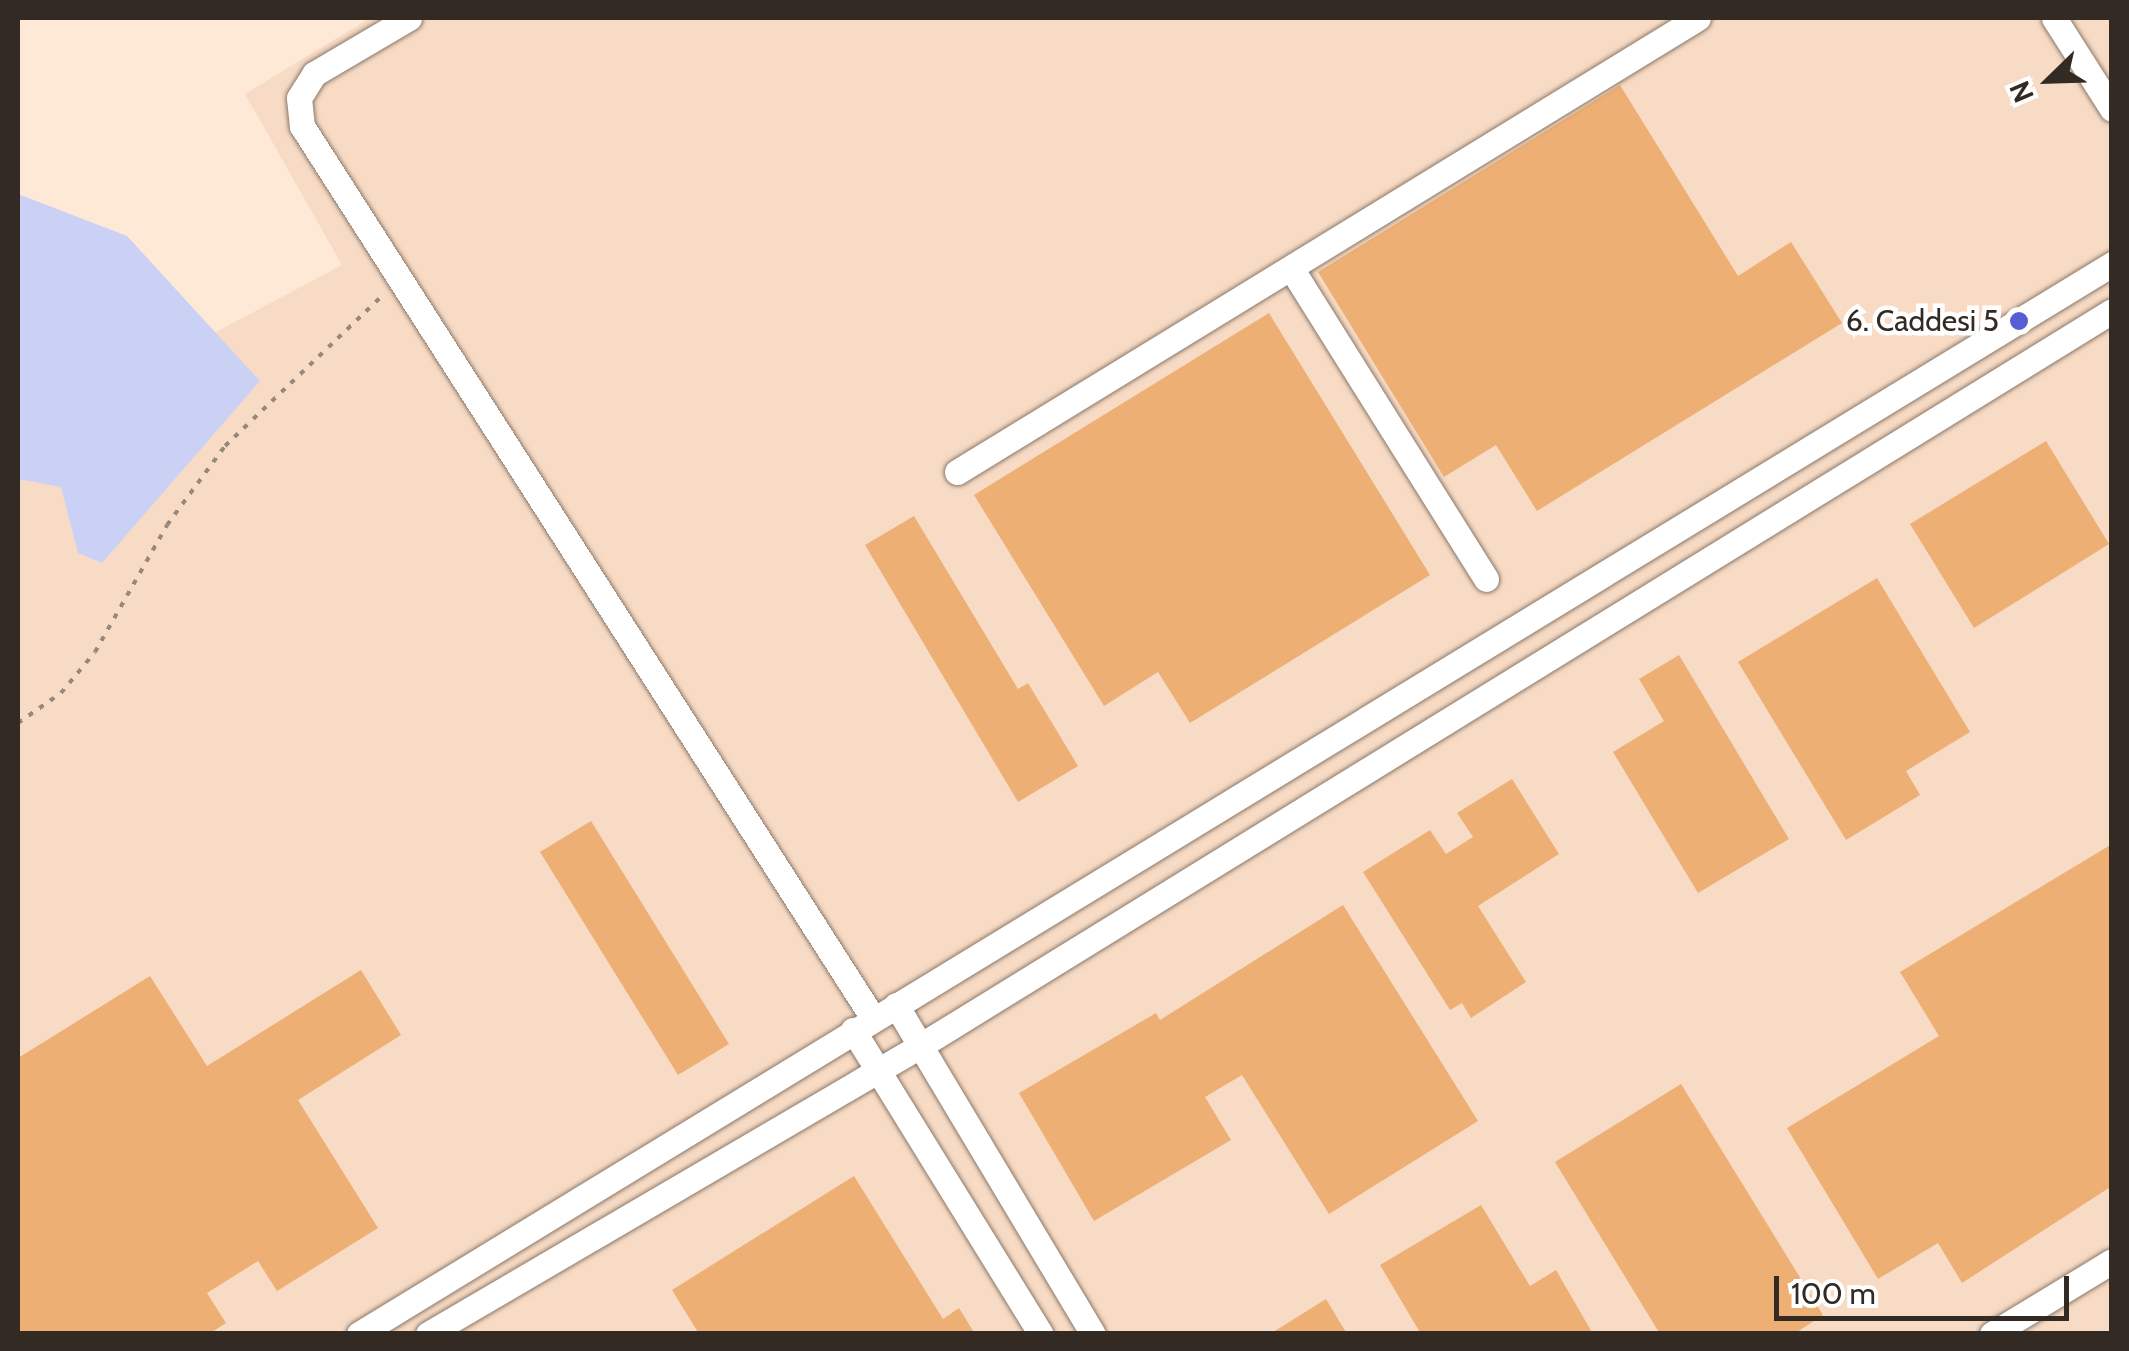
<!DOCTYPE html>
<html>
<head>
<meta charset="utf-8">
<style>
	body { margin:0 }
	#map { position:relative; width:2129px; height:1351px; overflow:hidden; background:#fee8d6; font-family:Cabin,sans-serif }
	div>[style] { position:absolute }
	.built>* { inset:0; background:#f7dbc5 }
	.green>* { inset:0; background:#cad1f5 }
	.building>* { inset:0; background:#eeaf75 }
	.path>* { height:4px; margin-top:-2px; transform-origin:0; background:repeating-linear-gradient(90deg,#97887c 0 5px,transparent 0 13px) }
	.roads { filter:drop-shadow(0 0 2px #8b7868) drop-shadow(0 0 2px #8b7868) }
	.minor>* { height:25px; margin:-12.5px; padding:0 12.5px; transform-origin:12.5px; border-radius:12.5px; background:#fff }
	.dots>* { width:28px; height:28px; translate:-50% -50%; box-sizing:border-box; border:5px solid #fff; border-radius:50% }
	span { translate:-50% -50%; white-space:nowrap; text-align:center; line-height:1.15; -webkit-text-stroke:9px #fff; paint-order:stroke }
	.poi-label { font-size:30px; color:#322a23 }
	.right { translate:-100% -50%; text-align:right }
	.frame { position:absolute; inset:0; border:20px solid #322a23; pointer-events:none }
	.north { position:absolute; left:1999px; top:30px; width:100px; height:100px; -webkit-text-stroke:8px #fff; paint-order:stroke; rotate:247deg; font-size:28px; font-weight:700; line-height:40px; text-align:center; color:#322a23 }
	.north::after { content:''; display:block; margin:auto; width:35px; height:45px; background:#322a23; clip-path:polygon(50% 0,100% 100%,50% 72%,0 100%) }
	.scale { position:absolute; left:1774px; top:1276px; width:295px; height:45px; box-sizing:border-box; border:5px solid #322a23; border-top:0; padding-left:12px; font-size:30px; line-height:35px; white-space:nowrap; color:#322a23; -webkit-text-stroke:8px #fff; paint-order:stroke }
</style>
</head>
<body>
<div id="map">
	<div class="built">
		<i style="clip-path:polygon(370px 18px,2111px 18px,2111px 1333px,18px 1334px,18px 437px,342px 265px,245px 94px)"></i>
	</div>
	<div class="green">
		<i style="clip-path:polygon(18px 194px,127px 236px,260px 381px,102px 563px,78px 553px,61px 487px,18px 479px)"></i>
	</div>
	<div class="building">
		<i style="clip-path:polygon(1620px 85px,1738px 276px,1791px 242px,1842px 323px,1537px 511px,1496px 445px,1444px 477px,1318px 272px)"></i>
		<i style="clip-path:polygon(1269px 313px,1430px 575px,1190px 723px,1158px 672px,1104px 706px,974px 495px)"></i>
		<i style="clip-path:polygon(2046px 441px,2109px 544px,1974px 628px,1910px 524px)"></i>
		<i style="clip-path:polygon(914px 516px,1018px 689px,1028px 683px,1078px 766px,1018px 802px,865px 545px)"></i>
		<i style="clip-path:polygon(1877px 578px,1970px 732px,1906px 771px,1920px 795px,1846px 840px,1738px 662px)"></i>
		<i style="clip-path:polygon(1679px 655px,1789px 839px,1698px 893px,1613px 752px,1664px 721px,1639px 679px)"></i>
		<i style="clip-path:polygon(1512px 779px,1559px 854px,1478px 906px,1526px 982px,1471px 1018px,1462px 1003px,1450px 1010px,1363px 872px,1430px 830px,1446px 854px,1473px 837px,1457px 813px)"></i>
		<i style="clip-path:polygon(591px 821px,729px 1044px,678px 1075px,540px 852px)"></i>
		<i style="clip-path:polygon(2112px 844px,2112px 1186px,1962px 1283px,1938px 1243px,1878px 1279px,1787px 1128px,1939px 1036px,1900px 972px)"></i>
		<i style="clip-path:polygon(1343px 905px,1478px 1121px,1329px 1214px,1242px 1075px,1205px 1097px,1231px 1140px,1094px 1221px,1019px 1093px,1156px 1013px,1160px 1020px)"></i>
		<i style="clip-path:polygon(361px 970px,401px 1035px,298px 1100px,378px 1228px,277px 1291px,258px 1261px,207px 1293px,226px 1323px,209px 1334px,18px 1334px,18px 1058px,150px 976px,207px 1066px)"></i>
		<i style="clip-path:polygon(1681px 1084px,1823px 1315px,1794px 1334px,1660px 1334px,1555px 1162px)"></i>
		<i style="clip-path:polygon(854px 1176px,943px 1319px,959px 1308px,975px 1334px,699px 1334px,672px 1290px)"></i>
		<i style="clip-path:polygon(1481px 1205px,1530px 1286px,1556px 1270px,1593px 1334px,1421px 1334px,1380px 1265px)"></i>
		<i style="clip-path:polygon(1326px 1299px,1347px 1334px,1270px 1334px)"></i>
	</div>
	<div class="path">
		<i style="left:18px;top:723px;width:52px;rotate:-34.9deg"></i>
		<i style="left:61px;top:693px;width:53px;rotate:-50.3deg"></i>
		<i style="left:95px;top:652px;width:146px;rotate:-60.4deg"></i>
		<i style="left:167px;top:525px;width:98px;rotate:-53.7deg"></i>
		<i style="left:225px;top:446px;width:220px;rotate:-43.7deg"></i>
	</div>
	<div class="roads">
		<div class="minor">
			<i style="left:409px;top:18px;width:110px;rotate:149.5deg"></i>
			<i style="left:314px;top:74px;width:28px;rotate:122deg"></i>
			<i style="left:299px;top:98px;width:28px;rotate:84deg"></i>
			<i style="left:302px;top:126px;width:1059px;rotate:57.38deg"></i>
			<i style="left:2054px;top:18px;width:108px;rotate:57.5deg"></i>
			<i style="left:1291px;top:268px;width:367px;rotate:57.9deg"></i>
			<i style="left:957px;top:472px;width:869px;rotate:-31.5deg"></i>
			<i style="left:896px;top:1005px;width:383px;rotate:59.1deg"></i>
			<i style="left:853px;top:1030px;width:357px;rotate:58.3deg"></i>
			<i style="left:359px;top:1334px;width:2054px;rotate:-31.4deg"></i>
			<i style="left:428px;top:1334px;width:570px;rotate:-30.34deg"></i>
			<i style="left:920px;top:1046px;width:1400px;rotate:-31.66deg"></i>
			<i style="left:1992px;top:1334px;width:140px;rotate:-31.3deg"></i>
		</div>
	</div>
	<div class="dots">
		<i style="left:2019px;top:321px;background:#575dd4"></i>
	</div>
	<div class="poi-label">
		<span class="right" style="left:1999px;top:321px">6. Caddesi 5</span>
	</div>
	<div class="frame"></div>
	<div class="north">N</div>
	<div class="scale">100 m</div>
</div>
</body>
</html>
